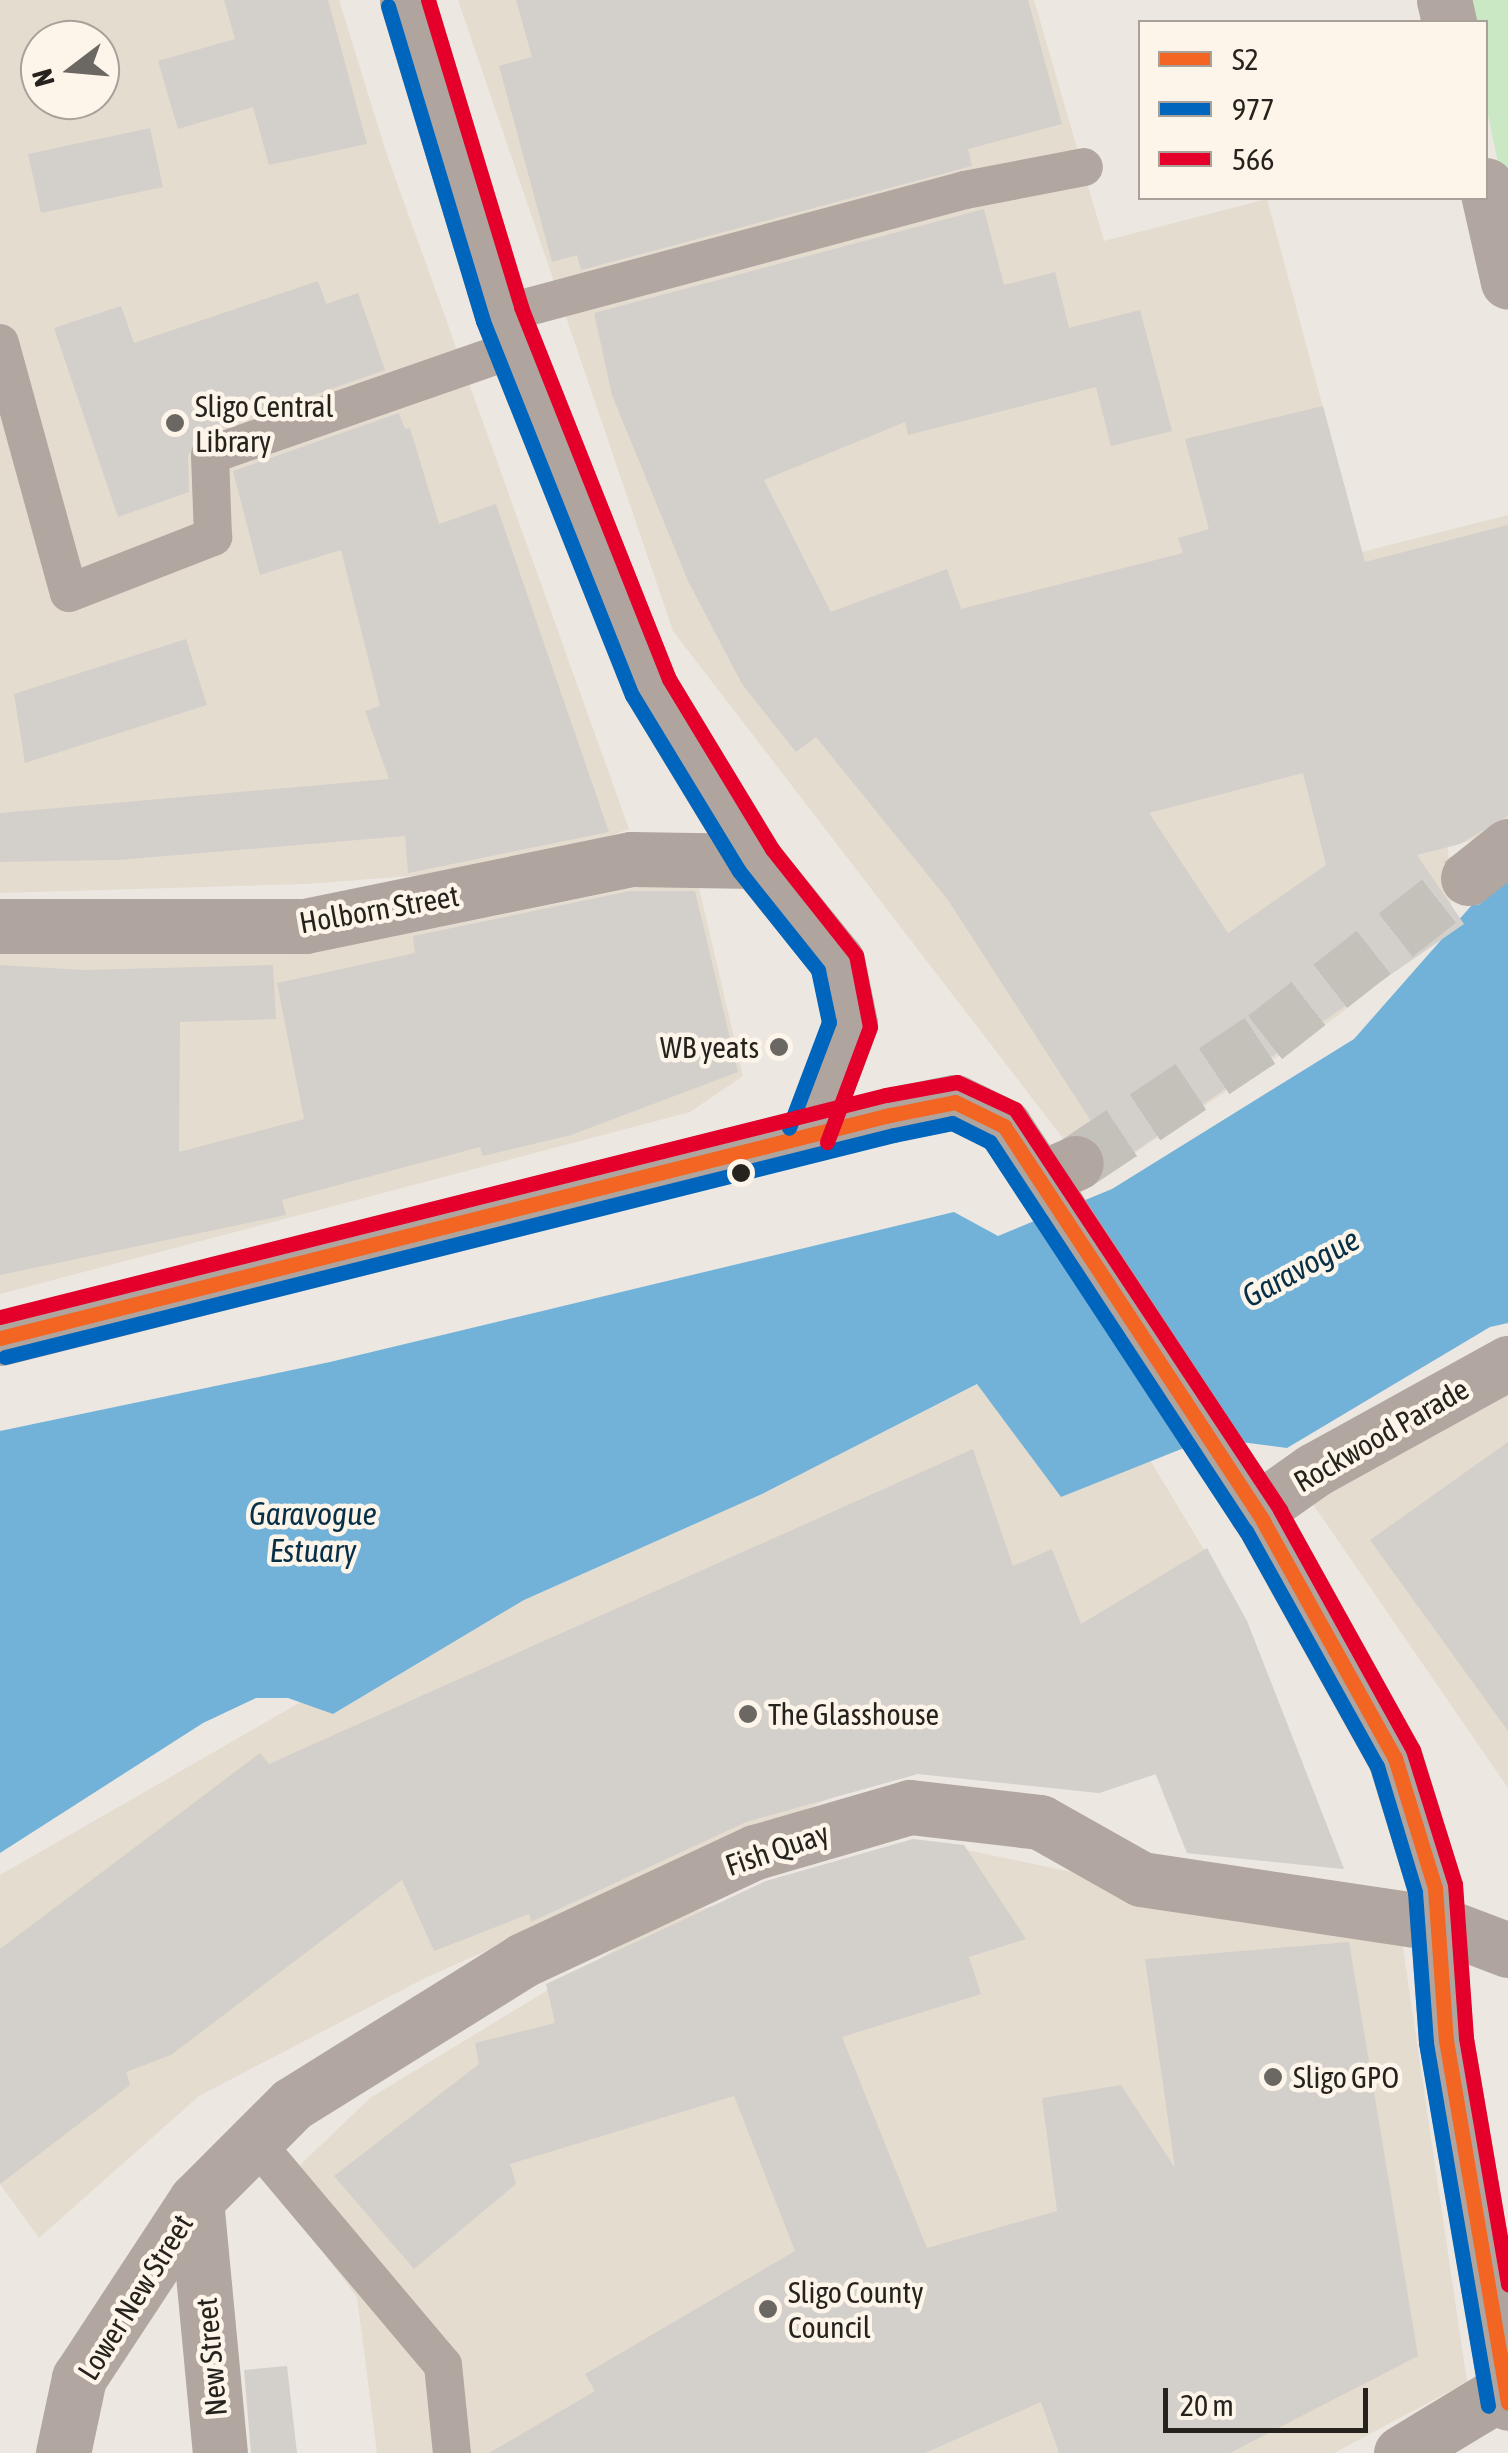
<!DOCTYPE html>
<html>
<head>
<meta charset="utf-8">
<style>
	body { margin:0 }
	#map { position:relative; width:1508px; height:2453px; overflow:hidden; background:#ece7e1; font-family:"Asap Condensed",sans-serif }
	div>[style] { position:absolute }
	.built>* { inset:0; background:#e5dcd0 }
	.green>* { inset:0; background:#cbe8c5 }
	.water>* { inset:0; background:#72b2d9 }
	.building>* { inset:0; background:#d3cfca }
	.street-tunnel>* { height:55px; margin-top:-27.5px; transform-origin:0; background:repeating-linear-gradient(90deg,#c4c0ba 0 55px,transparent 0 83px) }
	.lane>* { height:38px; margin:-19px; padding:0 19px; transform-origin:19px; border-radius:19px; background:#b1a6a0 }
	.street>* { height:55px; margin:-27.5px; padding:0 27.5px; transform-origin:27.5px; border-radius:27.5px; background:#b1a6a0 }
	.secondary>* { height:55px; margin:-27.5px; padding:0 27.5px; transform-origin:27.5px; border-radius:27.5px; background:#b0a49f }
	.bus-1>* { height:15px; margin:-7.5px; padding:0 7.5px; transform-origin:7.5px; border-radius:7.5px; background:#f26522 }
	.bus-2>* { height:15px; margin:-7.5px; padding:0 7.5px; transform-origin:7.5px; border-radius:7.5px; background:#0065bd }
	.bus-3>* { height:15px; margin:-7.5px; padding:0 7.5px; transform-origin:7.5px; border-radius:7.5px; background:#e4002b }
	.dots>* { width:28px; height:28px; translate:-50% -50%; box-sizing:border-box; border:5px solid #fdf5ea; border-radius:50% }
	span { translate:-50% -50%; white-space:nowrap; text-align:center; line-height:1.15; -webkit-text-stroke:9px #fdf5ea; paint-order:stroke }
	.poi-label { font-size:30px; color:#26231f }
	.left { translate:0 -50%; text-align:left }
	.right { translate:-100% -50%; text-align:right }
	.street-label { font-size:30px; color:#26231f }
	.water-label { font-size:32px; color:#063047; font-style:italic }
	.legend { position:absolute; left:1138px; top:20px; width:350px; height:180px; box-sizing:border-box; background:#fdf5ea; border:2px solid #a7a199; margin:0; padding:12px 18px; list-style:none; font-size:30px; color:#26231f }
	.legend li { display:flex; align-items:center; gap:20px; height:50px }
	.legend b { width:50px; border:2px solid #a7a199 }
	.north { position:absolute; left:20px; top:20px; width:100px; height:100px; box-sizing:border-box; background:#fdf5ea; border:2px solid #a7a199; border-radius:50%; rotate:254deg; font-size:28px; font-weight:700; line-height:40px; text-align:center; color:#26231f }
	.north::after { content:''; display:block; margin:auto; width:35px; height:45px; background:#6b6863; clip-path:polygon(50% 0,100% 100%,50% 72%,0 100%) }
	.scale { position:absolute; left:1163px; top:2388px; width:205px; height:45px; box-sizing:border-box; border:5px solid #26231f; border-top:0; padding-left:12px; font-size:30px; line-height:35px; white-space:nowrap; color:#26231f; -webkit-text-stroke:8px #fdf5ea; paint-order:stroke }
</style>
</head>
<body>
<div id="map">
	<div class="built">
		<i style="clip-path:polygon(evenodd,0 0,339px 0,387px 155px,629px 829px,527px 867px,306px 884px,0 893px,0 0,40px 40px,100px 40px,100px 100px,40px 100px,40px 40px)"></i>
		<i style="clip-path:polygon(458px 0,1034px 0,1104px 241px,1267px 199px,1362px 552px,1508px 515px,1508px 830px,1448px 847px,1452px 917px,1339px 1015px,1095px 1180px,673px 631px)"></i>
		<i style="clip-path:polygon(696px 875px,743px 1076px,690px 1112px,0 1294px,0 943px,314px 953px)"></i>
		<i style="clip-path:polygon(1508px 1382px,1508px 1788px,1308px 1497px)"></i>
		<i style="clip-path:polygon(978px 1384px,1061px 1497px,1150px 1460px,1247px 1621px,1344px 1869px,1187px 1853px,1155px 1774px,1099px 1793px,892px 1771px,425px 1978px,199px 2096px,39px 2238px,0 2184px,0 1875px,301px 1702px,333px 1714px,524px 1600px,762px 1494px)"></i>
		<i style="clip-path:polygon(924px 1841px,1402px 1941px,1467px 2382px,1334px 2453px,377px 2453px,357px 2297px,275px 2189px,370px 2098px,660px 1922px)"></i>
	</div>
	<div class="green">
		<i style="clip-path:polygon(1464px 0,1508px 0,1508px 210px,1486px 106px,1486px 22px,1469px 22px)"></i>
	</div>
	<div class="water">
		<i style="clip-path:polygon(1508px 864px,1508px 1323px,1490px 1327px,1287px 1448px,1209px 1438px,1061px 1497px,977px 1384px,762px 1494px,524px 1600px,333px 1714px,288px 1698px,256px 1698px,203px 1723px,0 1853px,0 1431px,330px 1362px,954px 1212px,998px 1236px,1112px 1189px,1354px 1039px)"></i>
	</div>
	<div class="building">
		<i style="clip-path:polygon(224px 0,328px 0,367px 144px,269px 165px,253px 107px,178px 129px,158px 61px,235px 39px)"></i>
		<i style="clip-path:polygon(516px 0,1028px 0,1062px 124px,968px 149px,972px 166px,581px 270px,577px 255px,552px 262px,499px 66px,532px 57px)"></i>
		<i style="clip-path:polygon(150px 128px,163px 187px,41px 213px,28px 154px)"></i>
		<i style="clip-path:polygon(evenodd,984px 209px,1004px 285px,1055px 272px,1069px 328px,1140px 310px,1172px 431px,1111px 446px,1096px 387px,908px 435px,905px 422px,764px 480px,831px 612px,947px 569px,961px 609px,1183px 553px,1178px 538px,1209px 529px,1185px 439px,1323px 406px,1365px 562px,1508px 525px,1508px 816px,1460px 844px,1417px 855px,1464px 924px,1118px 1163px,948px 900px,816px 737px,796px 752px,742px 684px,688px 581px,612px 395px,594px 313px,984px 209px,1303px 773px,1326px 865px,1228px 933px,1149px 813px,1303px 773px)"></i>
		<i style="clip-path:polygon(318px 281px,326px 304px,358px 293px,385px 370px,202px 434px,188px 455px,189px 492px,118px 517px,54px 328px,121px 306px,134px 343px)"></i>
		<i style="clip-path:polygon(399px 413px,405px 429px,410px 428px,439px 524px,496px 504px,609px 832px,408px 873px,405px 836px,118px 860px,0 862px,0 813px,389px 779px,365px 711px,380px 706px,341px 550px,260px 575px,233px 471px)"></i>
		<i style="clip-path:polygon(186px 639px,207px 705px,25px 763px,14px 694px)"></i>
		<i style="clip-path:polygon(630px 891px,695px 891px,738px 1072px,571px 1135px,483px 1156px,480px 1147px,282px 1200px,286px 1215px,0 1275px,0 965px,83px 970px,273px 965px,276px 1019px,180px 1022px,179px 1152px,304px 1119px,277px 983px,415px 953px,413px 936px)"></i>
		<i style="clip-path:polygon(1508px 1442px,1508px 1731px,1370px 1540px)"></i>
		<i style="clip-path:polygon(973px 1449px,1013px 1566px,1052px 1549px,1081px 1624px,1207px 1548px,1247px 1621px,1344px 1869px,1187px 1853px,1156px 1774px,1099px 1793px,918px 1774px,746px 1822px,531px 1922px,529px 1914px,434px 1951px,402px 1880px,171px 2055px,126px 2072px,130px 2085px,0 2184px,0 1949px,260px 1753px,269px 1764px)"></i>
		<i style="clip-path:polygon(913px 1839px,964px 1845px,1026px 1939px,969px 1957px,981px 1994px,842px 2037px,927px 2248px,1057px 2211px,1042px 2098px,1121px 2085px,1175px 2168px,1145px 1959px,1349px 1942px,1418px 2356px,1230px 2453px,1059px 2453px,1041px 2402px,925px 2453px,489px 2453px,595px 2391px,585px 2374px,795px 2251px,734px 2096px,510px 2164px,516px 2184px,414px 2269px,334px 2176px,479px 2064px,475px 2043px,555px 2023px,546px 1984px,766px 1881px)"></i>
		<i style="clip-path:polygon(287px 2366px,297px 2453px,251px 2453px,244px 2370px)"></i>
	</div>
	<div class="street-tunnel">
		<i style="left:1076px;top:1163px;width:227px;rotate:-33.7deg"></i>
		<i style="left:1265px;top:1037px;width:258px;rotate:-38.1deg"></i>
	</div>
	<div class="lane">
		<i style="left:502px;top:314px;width:479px;rotate:-15deg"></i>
		<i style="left:965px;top:190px;width:121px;rotate:-10.9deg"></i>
		<i style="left:0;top:343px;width:259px;rotate:74.6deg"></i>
		<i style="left:69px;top:593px;width:155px;rotate:-21.3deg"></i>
		<i style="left:213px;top:537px;width:82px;rotate:-92.1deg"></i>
		<i style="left:210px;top:455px;width:323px;rotate:-19.2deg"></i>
		<i style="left:255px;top:2142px;width:292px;rotate:49.9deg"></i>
		<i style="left:443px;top:2365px;width:88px;rotate:84.2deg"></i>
	</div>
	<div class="street">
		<i style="left:1444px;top:0;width:23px;rotate:77deg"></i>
		<i style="left:1486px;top:185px;width:99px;rotate:77.2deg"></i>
		<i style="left:1468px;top:878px;width:51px;rotate:-38.7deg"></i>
		<i style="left:1039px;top:1179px;width:40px;rotate:-23.4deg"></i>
		<i style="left:1256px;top:1511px;width:71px;rotate:-35.3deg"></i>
		<i style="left:1314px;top:1470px;width:222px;rotate:-28.9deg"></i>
		<i style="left:196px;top:2200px;width:254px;rotate:84.6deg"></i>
		<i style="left:63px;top:2453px;width:77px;rotate:-78deg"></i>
		<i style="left:79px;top:2378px;width:213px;rotate:-56.7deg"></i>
		<i style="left:196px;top:2200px;width:136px;rotate:-45deg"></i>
		<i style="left:292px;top:2104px;width:272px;rotate:-31.9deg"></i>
		<i style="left:523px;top:1960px;width:256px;rotate:-25deg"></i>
		<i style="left:755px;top:1852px;width:161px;rotate:-16.2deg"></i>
		<i style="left:910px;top:1807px;width:131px;rotate:6.6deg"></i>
		<i style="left:1040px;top:1822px;width:116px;rotate:29.4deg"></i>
		<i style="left:1141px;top:1879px;width:299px;rotate:8.5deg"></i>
	</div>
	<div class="secondary">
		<i style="left:407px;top:0;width:328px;rotate:73.2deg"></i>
		<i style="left:502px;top:314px;width:403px;rotate:68.3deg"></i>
		<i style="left:651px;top:688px;width:202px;rotate:58.7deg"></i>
		<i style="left:756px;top:861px;width:129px;rotate:51deg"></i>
		<i style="left:837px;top:961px;width:64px;rotate:78.3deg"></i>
		<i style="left:850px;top:1024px;width:119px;rotate:110.7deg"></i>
		<i style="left:0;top:926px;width:305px"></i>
		<i style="left:305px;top:926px;width:333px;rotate:-11.6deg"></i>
		<i style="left:631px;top:859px;width:125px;rotate:0.9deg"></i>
		<i style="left:0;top:1338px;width:918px;rotate:-14.07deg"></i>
		<i style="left:890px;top:1115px;width:66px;rotate:-11.3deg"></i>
		<i style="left:955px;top:1102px;width:55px;rotate:26.1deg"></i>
		<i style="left:1004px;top:1126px;width:472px;rotate:56.7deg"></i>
		<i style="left:1263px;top:1521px;width:271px;rotate:60.9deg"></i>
		<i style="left:1395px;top:1758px;width:136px;rotate:72.9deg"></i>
		<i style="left:1435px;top:1888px;width:152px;rotate:85.9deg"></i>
		<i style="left:1446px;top:2040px;width:368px;rotate:80.3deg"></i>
		<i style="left:1437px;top:1923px;width:76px;rotate:20.8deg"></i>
		<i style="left:1401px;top:2453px;width:122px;rotate:-31.2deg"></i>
	</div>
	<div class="bus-1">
		<i style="left:0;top:1338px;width:918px;rotate:-14.07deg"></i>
		<i style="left:890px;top:1115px;width:66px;rotate:-11.3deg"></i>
		<i style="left:955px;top:1102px;width:55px;rotate:26.1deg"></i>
		<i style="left:1004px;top:1126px;width:472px;rotate:56.7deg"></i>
		<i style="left:1263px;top:1521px;width:271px;rotate:60.9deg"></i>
		<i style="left:1395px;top:1758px;width:136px;rotate:72.9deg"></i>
		<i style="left:1435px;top:1888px;width:152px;rotate:85.9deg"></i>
		<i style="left:1446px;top:2040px;width:368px;rotate:80.3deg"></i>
	</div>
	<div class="bus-2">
		<i style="left:388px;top:6px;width:329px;rotate:73.2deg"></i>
		<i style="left:483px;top:321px;width:403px;rotate:68.3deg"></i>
		<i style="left:632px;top:695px;width:206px;rotate:58.7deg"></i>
		<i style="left:739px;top:871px;width:127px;rotate:51.4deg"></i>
		<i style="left:818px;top:970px;width:53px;rotate:78.1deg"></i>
		<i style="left:829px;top:1022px;width:113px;rotate:110.7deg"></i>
		<i style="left:5px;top:1357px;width:916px;rotate:-14.02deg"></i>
		<i style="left:894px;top:1135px;width:59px;rotate:-11.7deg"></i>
		<i style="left:952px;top:1123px;width:42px;rotate:26.6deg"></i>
		<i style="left:990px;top:1142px;width:466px;rotate:56.7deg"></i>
		<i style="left:1246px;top:1531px;width:269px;rotate:60.9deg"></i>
		<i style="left:1377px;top:1766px;width:132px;rotate:73.2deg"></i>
		<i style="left:1415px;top:1892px;width:151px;rotate:85.8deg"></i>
		<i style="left:1426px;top:2043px;width:368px;rotate:80.3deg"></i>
	</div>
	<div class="bus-3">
		<i style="left:428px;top:0;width:321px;rotate:73.1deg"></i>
		<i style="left:521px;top:307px;width:400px;rotate:68.3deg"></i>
		<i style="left:669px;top:679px;width:199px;rotate:58.8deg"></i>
		<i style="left:772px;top:849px;width:135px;rotate:51.6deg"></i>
		<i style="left:856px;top:955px;width:73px;rotate:79deg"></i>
		<i style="left:870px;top:1027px;width:123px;rotate:110.5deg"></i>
		<i style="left:0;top:1317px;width:913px;rotate:-14.07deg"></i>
		<i style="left:886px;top:1095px;width:72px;rotate:-10.4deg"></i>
		<i style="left:957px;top:1082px;width:64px;rotate:25deg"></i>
		<i style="left:1015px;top:1109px;width:481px;rotate:56.5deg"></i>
		<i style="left:1280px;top:1510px;width:274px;rotate:61deg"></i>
		<i style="left:1413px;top:1750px;width:140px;rotate:72.6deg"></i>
		<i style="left:1455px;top:1884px;width:154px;rotate:85.9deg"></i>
		<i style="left:1466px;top:2038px;width:250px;rotate:80.3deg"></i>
	</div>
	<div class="dots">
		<i style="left:175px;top:423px;background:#6b6863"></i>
		<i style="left:779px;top:1047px;background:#6b6863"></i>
		<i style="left:741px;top:1173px;background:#26231f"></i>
		<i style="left:748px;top:1714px;background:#6b6863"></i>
		<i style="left:1273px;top:2077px;background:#6b6863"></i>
		<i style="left:768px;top:2309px;background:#6b6863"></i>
	</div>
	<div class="poi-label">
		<span class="left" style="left:195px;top:423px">Sligo Central<br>Library</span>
		<span class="right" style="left:759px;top:1047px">WB yeats</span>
		<span class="left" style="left:768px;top:1714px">The Glasshouse</span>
		<span class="left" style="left:1293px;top:2077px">Sligo GPO</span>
		<span class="left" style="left:788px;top:2309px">Sligo County<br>Council</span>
	</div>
	<div class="street-label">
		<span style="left:379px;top:909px;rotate:-10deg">Holborn Street</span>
		<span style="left:1381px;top:1435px;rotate:-30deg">Rockwood Parade</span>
		<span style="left:777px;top:1849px;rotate:-19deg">Fish Quay</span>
		<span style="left:135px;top:2297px;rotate:-58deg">Lower New Street</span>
		<span style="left:211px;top:2357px;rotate:-95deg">New Street</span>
	</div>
	<div class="water-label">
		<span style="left:1301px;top:1268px;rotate:-29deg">Garavogue</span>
		<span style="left:313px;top:1533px">Garavogue<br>Estuary</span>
	</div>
	<ul class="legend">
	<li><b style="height:12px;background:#f26522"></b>S2</li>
	<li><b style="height:12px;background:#0065bd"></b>977</li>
	<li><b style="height:12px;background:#e4002b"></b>566</li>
	</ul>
	<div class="north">N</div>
	<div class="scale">20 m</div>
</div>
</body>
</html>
